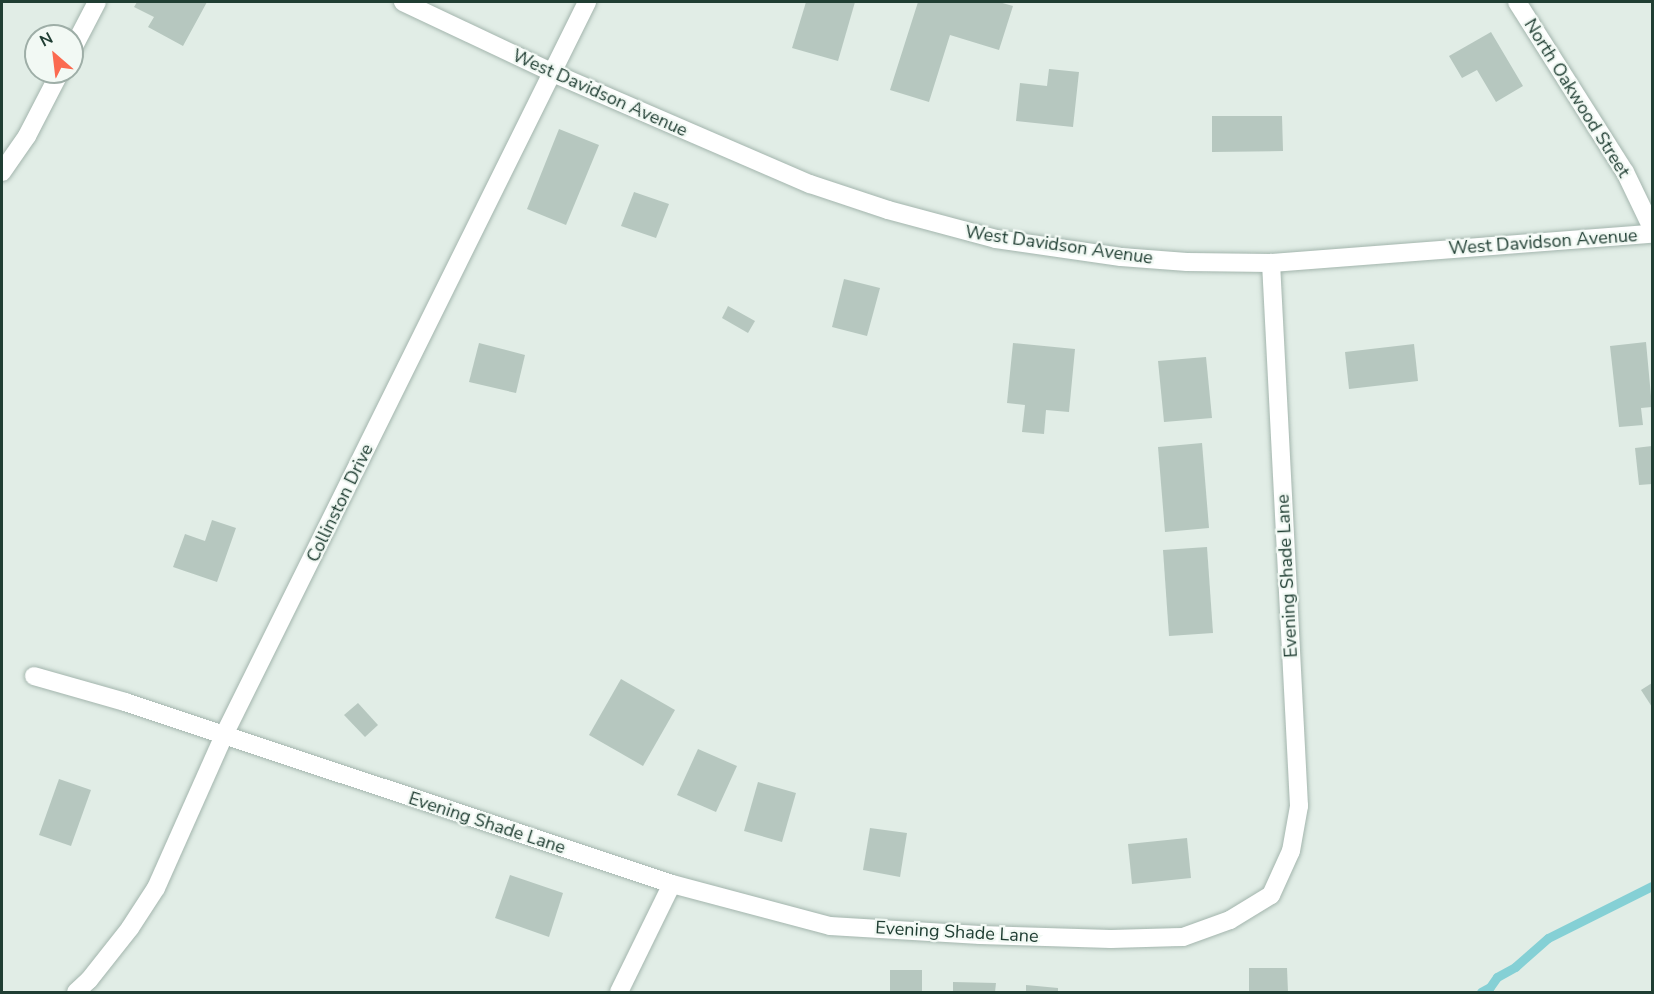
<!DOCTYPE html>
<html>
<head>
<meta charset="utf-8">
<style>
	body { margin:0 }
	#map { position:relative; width:1654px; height:994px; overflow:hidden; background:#e1ede6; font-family:"Nunito Sans",sans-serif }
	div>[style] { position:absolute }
	.stream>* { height:9px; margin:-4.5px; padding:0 4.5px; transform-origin:4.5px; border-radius:4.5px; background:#85d0d5 }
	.building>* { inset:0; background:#b6c7bf }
	.roads { filter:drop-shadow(0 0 2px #a3b5ad) drop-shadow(0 0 2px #a3b5ad) }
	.minor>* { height:18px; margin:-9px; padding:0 9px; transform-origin:9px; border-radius:9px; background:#fff }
	.tertiary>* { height:18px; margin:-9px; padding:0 9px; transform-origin:9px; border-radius:9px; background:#fff }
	span { translate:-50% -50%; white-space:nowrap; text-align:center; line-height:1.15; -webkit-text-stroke:4.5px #f2f9f4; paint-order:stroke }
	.street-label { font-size:18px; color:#203e33 }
	.frame { position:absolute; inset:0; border:3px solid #203e33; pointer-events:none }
	.north { position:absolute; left:24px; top:24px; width:60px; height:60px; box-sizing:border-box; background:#f2f9f4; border:2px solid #9eaea7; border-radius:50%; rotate:332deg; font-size:16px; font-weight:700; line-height:24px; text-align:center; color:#203e33 }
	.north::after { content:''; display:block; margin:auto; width:21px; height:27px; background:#fb6a50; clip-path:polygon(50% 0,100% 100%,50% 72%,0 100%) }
</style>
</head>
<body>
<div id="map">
	<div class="stream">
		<i style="left:1481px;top:992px;width:10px;rotate:-29deg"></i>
		<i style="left:1490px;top:987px;width:12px;rotate:-55deg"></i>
		<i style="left:1497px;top:977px;width:21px;rotate:-29deg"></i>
		<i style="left:1515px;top:967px;width:44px;rotate:-41.3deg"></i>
		<i style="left:1548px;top:938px;width:116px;rotate:-26.6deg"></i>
	</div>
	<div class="building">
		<i style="clip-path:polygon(137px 2px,207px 2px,183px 46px,148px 27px,154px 17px,134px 7px)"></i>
		<i style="clip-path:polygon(806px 2px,855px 2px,838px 61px,792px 48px)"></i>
		<i style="clip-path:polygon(918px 2px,999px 2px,1013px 6px,999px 50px,950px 35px,929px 102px,890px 90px)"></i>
		<i style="clip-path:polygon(1491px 32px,1523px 86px,1496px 102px,1477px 70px,1462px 78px,1449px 56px)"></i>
		<i style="clip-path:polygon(1049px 69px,1079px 72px,1073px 127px,1016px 121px,1020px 83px,1047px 86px)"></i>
		<i style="clip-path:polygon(1212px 116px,1282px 116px,1283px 151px,1212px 152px)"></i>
		<i style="clip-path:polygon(559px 129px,599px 145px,566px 225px,527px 209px)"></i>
		<i style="clip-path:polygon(634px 192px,669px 204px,656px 238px,621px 226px)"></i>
		<i style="clip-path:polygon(844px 279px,880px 288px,867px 336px,832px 327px)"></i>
		<i style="clip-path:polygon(728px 306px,755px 321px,748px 333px,722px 318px)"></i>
		<i style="clip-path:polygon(1646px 342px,1652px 407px,1641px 408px,1643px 425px,1619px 427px,1610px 346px)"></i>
		<i style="clip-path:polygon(479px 343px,525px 355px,516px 393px,469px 382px)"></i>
		<i style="clip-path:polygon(1013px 343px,1075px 349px,1069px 412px,1046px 410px,1044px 434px,1022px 432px,1025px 405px,1007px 403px)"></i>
		<i style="clip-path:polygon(1414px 344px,1418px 381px,1349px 389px,1345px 352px)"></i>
		<i style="clip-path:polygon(1206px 357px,1212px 418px,1164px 422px,1158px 361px)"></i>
		<i style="clip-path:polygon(1202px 443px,1209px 528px,1165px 532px,1158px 447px)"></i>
		<i style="clip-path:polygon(1652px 446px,1652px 484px,1639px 485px,1635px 448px)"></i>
		<i style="clip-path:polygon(212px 520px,236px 528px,217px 582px,173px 567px,185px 534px,205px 541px)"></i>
		<i style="clip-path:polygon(1207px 547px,1213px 633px,1169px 636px,1163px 550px)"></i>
		<i style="clip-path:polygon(621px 679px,675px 710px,643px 766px,589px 735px)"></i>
		<i style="clip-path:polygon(1652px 683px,1652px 707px,1641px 690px)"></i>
		<i style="clip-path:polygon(358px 703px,378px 725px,365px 737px,344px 715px)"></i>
		<i style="clip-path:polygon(698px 749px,737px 766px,716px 812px,677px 795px)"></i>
		<i style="clip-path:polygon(59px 779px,91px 790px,71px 846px,39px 835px)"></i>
		<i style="clip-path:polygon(758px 782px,796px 793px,782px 842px,744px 831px)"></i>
		<i style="clip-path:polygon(870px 828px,907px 833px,900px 877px,863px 870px)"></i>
		<i style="clip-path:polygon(1187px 838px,1191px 878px,1132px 884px,1128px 844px)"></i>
		<i style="clip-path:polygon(510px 875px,563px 893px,549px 937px,495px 918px)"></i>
		<i style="clip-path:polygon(1249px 968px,1287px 968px,1288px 992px,1249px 992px)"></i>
		<i style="clip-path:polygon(890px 970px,922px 970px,922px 992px,890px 992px)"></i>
		<i style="clip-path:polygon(953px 982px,996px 983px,995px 992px,953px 992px)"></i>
		<i style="clip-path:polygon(1026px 985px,1058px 988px,1058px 992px,1026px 992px)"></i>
	</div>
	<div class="roads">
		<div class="minor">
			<i style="left:1517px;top:2px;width:201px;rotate:57.6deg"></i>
			<i style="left:1625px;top:172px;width:62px;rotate:64.3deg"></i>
			<i style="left:72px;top:50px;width:54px;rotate:-62.5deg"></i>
			<i style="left:2px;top:172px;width:44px;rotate:-55.2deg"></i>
			<i style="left:27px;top:136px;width:72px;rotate:-62.7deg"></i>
			<i style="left:34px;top:676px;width:95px;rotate:15.9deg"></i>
			<i style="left:125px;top:702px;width:576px;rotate:18.4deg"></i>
			<i style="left:672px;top:884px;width:163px;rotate:14.9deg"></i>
			<i style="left:830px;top:926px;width:150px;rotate:3.4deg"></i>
			<i style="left:980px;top:935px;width:131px;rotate:1.7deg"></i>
			<i style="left:1111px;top:939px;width:72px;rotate:-1.6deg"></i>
			<i style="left:1183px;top:937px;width:50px;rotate:-19.9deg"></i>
			<i style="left:1230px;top:920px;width:48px;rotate:-31.4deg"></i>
			<i style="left:1271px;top:895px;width:48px;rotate:-65.6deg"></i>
			<i style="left:1291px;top:851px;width:46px;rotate:-79.9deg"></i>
			<i style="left:1299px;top:806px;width:544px;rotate:-92.95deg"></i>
			<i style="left:76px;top:992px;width:18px;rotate:-43deg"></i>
			<i style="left:89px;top:980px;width:66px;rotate:-51.7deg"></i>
			<i style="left:130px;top:928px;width:48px;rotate:-57deg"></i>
			<i style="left:156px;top:888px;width:167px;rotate:-66deg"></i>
			<i style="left:224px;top:735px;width:818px;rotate:-63.65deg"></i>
			<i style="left:619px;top:992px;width:120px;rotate:-63.9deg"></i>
		</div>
		<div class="tertiary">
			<i style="left:403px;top:2px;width:166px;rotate:25.3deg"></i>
			<i style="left:553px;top:73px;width:280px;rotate:23.4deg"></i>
			<i style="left:810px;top:184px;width:82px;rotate:18.4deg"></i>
			<i style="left:888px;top:210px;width:112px;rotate:15deg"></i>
			<i style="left:996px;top:239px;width:126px;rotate:8.2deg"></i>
			<i style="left:1121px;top:257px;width:66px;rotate:4.3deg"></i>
			<i style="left:1187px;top:262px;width:84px;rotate:0.7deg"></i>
			<i style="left:1271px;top:263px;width:382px;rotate:-4.4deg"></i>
		</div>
	</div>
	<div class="street-label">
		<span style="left:600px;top:93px;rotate:24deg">West Davidson Avenue</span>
		<span style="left:1577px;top:98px;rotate:58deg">North Oakwood Street</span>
		<span style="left:1543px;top:242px;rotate:-4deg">West Davidson Avenue</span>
		<span style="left:1059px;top:245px;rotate:8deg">West Davidson Avenue</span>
		<span style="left:340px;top:503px;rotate:-64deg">Collinston Drive</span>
		<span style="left:1287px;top:576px;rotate:-93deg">Evening Shade Lane</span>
		<span style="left:487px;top:823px;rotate:18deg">Evening Shade Lane</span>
		<span style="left:957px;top:932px;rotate:3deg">Evening Shade Lane</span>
	</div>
	<div class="frame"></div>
	<div class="north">N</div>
</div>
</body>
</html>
